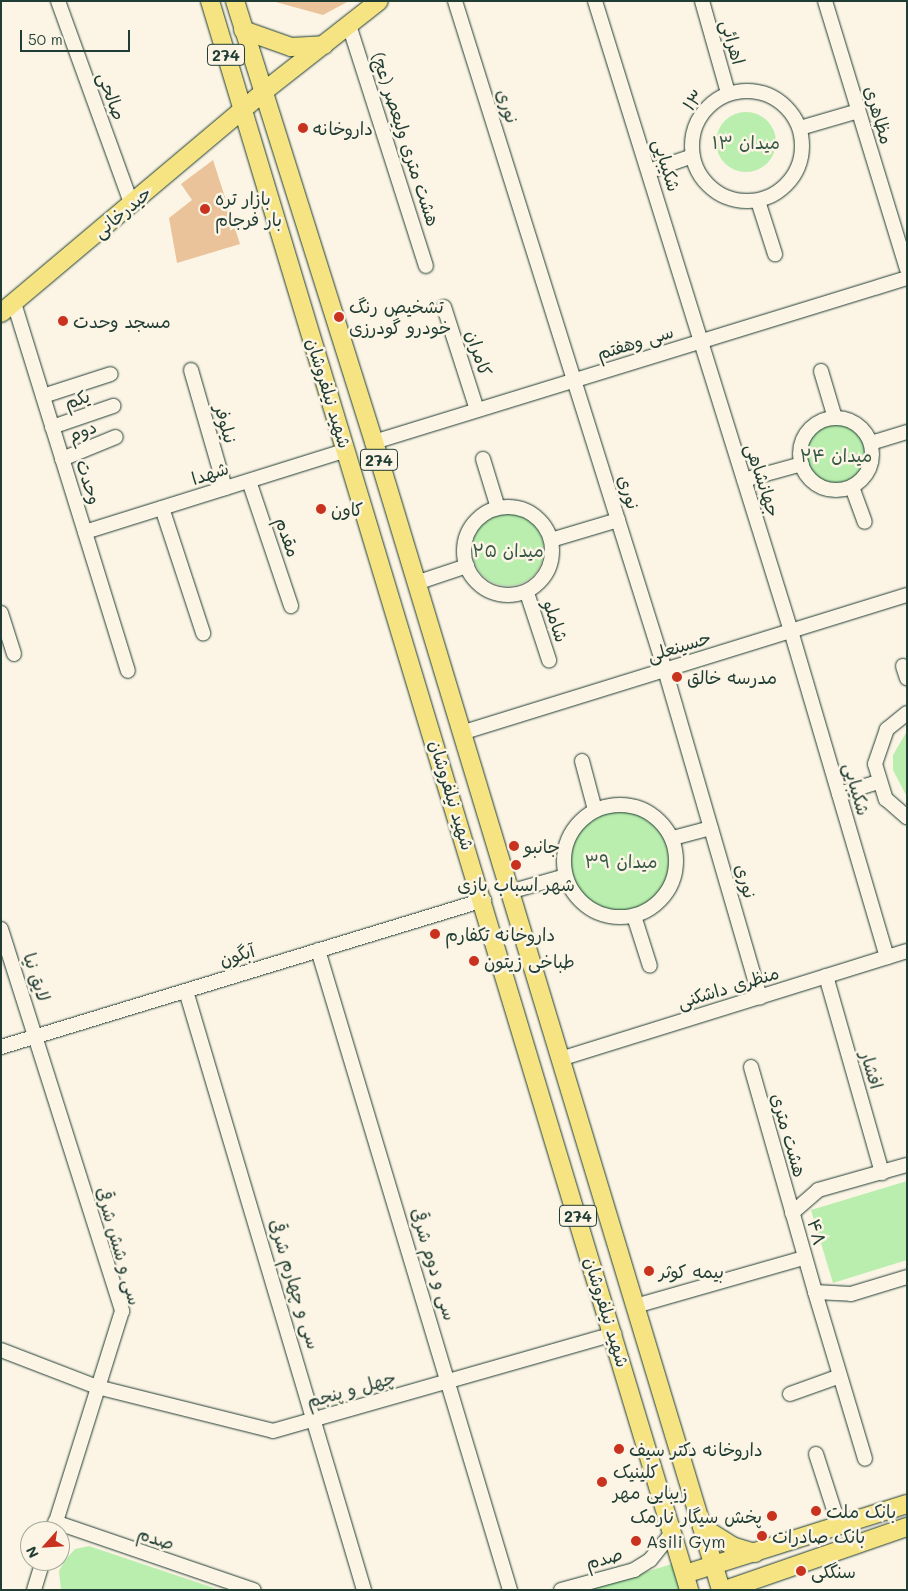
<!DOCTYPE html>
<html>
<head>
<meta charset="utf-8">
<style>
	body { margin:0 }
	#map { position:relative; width:908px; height:1591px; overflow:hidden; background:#fcf5e5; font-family:Mali,"Playpen Sans Arabic",sans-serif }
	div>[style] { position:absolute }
	.green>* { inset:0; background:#baeeae }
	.round { border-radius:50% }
	.building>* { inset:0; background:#eac39a }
	.roads { filter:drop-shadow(0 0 1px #1f3d34) drop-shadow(0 0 1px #1f3d34) }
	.minor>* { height:14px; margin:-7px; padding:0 7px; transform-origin:7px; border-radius:7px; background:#fcf5e5 }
	.minor>.ring { margin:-7px; padding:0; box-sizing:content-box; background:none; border:14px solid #fcf5e5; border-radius:50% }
	.major>* { height:18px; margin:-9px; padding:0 9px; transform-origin:9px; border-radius:9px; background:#f6e381 }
	.dots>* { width:14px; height:14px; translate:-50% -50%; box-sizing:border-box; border:2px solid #fcf5e5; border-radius:50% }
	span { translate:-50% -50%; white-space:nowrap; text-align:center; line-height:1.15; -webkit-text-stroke:5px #fcf5e5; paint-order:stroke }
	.shield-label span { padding:1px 4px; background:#fcf5e5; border:1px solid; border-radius:4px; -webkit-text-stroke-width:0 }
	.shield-label { font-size:16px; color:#1f3d34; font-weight:700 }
	.street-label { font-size:18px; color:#1f3d34 }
	.poi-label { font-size:18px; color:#1f3d34 }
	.left { translate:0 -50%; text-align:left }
	.right { translate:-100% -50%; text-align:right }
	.park-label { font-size:18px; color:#365846 }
	.frame { position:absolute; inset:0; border:2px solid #1f3d34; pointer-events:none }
	.north { position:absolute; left:20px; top:1521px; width:50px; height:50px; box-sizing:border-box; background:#fcf5e5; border:1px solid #a4ab9e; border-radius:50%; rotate:244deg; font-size:14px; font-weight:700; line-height:20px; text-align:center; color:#1f3d34 }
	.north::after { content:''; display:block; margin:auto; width:18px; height:22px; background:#c8321e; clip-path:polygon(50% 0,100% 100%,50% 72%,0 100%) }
	.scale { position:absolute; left:20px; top:30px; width:110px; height:22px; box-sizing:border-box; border:2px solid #1f3d34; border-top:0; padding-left:6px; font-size:15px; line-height:18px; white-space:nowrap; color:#1f3d34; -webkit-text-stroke:4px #fcf5e5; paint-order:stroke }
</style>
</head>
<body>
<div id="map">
	<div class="green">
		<i class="round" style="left:716px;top:112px;width:60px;height:60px"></i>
		<i class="round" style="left:802px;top:421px;width:68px;height:68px"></i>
		<i class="round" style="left:472px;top:514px;width:72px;height:72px"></i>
		<i style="clip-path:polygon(907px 731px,907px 797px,893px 770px,893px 755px)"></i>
		<i style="clip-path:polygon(628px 805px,659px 820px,675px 855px,672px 884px,634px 916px,600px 914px,565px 876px,579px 822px)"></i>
		<i style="clip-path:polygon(907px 1181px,907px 1260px,833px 1283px,811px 1210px)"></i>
		<i style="clip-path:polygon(89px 1546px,220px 1590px,61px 1590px,59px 1571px,65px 1560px,75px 1549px)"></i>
		<i style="clip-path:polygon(672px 1564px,683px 1590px,586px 1590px)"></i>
	</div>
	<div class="building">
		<i style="clip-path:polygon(272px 1px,349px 1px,323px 15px)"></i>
		<i style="clip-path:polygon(213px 160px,240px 244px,177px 263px,169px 218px,192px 200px,181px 184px)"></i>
	</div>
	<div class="roads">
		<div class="minor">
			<i style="left:58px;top:1px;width:215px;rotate:70.1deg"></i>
			<i style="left:455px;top:1px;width:701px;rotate:72.57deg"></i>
			<i style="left:665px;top:670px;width:341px;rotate:73.8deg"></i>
			<i style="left:595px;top:1px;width:660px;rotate:72.72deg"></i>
			<i style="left:791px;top:631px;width:340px;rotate:73.6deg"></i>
			<i style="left:702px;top:1px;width:96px;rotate:74.2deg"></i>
			<i style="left:825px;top:1px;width:280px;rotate:73deg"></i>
			<i style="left:349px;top:25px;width:253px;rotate:72.3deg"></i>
			<i class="ring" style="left:692px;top:91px;width:96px;height:96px"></i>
			<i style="left:800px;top:128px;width:60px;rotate:-16.3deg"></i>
			<i style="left:649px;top:171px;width:46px;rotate:-18.8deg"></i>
			<i style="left:758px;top:201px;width:56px;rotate:72.2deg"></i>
			<i style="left:14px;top:303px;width:385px;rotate:72.8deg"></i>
			<i style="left:444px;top:307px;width:108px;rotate:72.2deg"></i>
			<i style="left:191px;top:370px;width:123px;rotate:73.9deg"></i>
			<i style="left:821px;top:371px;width:49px;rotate:73.4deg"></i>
			<i style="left:43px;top:396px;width:71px;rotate:-17.9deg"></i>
			<i class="ring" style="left:800px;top:418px;width:58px;height:58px"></i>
			<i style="left:52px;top:427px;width:65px;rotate:-19deg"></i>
			<i style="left:374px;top:442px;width:558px;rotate:-17.1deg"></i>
			<i style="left:871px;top:443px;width:38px;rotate:-17deg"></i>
			<i style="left:62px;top:459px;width:58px;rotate:-22.2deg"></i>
			<i style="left:483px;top:459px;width:51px;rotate:73deg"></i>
			<i style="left:744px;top:480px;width:60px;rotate:-15.4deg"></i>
			<i style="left:249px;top:481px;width:132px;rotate:71.4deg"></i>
			<i style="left:852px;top:487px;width:37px;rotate:70deg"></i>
			<i class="ring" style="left:464px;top:507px;width:74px;height:74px"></i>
			<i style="left:162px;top:508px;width:132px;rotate:71.8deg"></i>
			<i style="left:85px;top:532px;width:274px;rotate:-17.4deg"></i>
			<i style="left:551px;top:540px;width:70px;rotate:-16.6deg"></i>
			<i style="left:416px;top:583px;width:54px;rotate:-18.4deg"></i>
			<i style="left:527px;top:593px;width:71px;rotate:71.8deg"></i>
			<i style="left:1px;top:613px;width:43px;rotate:72.4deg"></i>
			<i style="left:903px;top:666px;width:13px;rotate:72deg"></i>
			<i style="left:907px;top:713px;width:26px;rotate:141deg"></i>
			<i style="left:887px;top:729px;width:37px;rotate:109deg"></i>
			<i style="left:875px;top:764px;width:37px;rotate:73deg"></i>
			<i style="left:886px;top:799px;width:28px;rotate:41deg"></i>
			<i style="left:461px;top:733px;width:467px;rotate:-17.2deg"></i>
			<i style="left:582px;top:761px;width:51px;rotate:75.1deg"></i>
			<i style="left:839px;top:794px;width:41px;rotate:-17.1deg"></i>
			<i class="ring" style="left:564px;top:805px;width:98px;height:98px"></i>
			<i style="left:673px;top:838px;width:39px;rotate:-15deg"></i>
			<i style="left:509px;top:892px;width:58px;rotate:-15.9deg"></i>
			<i style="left:634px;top:916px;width:52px;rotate:72.3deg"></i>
			<i style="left:1px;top:929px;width:401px;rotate:72.4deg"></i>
			<i style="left:122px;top:1311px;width:231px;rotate:107.4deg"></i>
			<i style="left:318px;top:950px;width:668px;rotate:73.3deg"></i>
			<i style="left:826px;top:976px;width:205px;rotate:74.1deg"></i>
			<i style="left:186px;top:991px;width:625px;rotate:73.45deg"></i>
			<i style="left:1px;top:1047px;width:505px;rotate:-16.93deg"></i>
			<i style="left:560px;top:1059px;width:363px;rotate:-17.3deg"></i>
			<i style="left:751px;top:1067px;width:234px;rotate:74.1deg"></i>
			<i style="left:815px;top:1292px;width:36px;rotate:3deg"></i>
			<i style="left:851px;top:1294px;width:59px;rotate:-16.9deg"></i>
			<i style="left:792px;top:1213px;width:35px;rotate:-41deg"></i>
			<i style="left:818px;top:1190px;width:92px;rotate:-15.7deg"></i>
			<i style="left:815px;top:1292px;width:174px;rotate:73.3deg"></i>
			<i style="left:635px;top:1306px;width:176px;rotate:-15.9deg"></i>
			<i style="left:1px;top:1350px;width:103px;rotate:21.1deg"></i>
			<i style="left:97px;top:1387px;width:181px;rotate:14deg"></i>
			<i style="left:273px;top:1431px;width:355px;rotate:-15.9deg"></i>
			<i style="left:790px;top:1394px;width:53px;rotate:-19.8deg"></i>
			<i style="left:816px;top:1454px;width:75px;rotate:72.1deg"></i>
			<i style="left:55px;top:1522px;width:210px;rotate:18.9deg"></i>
			<i style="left:34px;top:1590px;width:30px;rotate:-73deg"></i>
			<i style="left:561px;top:1590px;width:76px;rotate:-15.3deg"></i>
			<i style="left:634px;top:1570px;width:19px;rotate:-32deg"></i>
			<i style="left:650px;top:1560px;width:35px;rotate:-51deg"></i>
		</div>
		<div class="major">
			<i style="left:210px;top:1px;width:1660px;rotate:73.22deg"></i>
			<i style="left:235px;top:1px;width:462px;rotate:72.5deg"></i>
			<i style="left:374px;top:442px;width:1199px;rotate:73.18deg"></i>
			<i style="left:243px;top:30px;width:51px;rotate:19.5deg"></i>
			<i style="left:291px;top:47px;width:33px;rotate:-3deg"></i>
			<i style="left:1px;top:313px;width:343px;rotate:-40.1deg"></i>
			<i style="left:263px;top:92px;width:147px;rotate:-38.1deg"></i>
			<i style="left:702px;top:1527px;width:36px;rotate:32deg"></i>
			<i style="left:732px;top:1546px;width:24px;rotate:17deg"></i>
			<i style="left:685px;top:1574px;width:233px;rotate:-17.5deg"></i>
			<i style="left:725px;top:1590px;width:193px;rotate:-19.1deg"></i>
		</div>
	</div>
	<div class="dots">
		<i style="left:303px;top:128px;background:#c8321e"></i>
		<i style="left:205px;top:209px;background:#c8321e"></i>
		<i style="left:339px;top:317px;background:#c8321e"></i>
		<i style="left:63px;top:321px;background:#c8321e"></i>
		<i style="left:321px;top:509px;background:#c8321e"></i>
		<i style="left:677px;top:677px;background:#c8321e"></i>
		<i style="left:514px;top:846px;background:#c8321e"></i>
		<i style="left:516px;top:865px;background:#c8321e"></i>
		<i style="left:435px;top:934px;background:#c8321e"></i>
		<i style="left:474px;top:961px;background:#c8321e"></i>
		<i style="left:649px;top:1271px;background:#c8321e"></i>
		<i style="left:619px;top:1449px;background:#c8321e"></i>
		<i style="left:602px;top:1482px;background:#c8321e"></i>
		<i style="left:816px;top:1511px;background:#c8321e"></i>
		<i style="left:772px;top:1516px;background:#c8321e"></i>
		<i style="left:762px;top:1536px;background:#c8321e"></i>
		<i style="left:636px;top:1541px;background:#c8321e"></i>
		<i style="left:801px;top:1571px;background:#c8321e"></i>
	</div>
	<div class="shield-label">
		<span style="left:226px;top:55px">274</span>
		<span style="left:379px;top:460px">274</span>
		<span style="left:578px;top:1216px">274</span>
	</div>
	<div class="street-label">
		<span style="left:733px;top:42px;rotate:74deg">اهرائی</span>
		<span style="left:112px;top:96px;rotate:70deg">صالحی</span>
		<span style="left:693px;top:100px;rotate:-50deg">۱۳</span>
		<span style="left:508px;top:106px;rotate:72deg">نوری</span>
		<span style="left:879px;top:115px;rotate:73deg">مظاهری</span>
		<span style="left:406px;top:139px;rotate:72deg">هشت متری ولیعصر (عج)</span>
		<span style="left:667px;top:165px;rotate:73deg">شکیبایی</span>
		<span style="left:122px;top:212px;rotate:-40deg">حیدرخانی</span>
		<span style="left:635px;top:342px;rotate:-17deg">سی وهفتم</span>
		<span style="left:479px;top:353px;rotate:72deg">کامران</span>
		<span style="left:329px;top:393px;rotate:73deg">شهید نیلفروشان</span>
		<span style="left:77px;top:399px;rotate:-19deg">یکم</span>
		<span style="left:226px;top:424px;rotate:74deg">نیلوفر</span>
		<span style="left:82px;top:431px;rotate:-23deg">دوم</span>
		<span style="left:210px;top:473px;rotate:-18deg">شهدا</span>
		<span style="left:763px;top:480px;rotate:72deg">جهانشاهی</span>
		<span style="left:89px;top:482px;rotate:73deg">وحدت</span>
		<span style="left:629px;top:492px;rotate:73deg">نوری</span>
		<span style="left:288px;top:537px;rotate:71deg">مقدم</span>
		<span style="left:556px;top:621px;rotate:72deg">شاملو</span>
		<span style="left:679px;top:646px;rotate:-17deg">حسینعلی</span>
		<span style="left:857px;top:789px;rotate:74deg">شکیبایی</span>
		<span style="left:452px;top:795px;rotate:73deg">شهید نیلفروشان</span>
		<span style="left:746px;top:881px;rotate:74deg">نوری</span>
		<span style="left:237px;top:955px;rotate:-17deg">آبگون</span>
		<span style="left:37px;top:977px;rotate:72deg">لایق نیا</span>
		<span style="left:728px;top:987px;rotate:-17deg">منظری داشکنی</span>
		<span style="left:872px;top:1070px;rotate:74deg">افشار</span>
		<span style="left:789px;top:1135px;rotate:74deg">هشت متری</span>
		<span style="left:817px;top:1232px;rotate:75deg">۴۸</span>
		<span style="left:119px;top:1246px;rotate:74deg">سی و شش شرقی</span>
		<span style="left:434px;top:1264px;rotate:73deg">سی و دوم شرقی</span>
		<span style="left:295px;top:1284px;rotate:73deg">سی و چهارم شرقی</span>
		<span style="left:607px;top:1312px;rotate:73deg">شهید نیلفروشان</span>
		<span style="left:351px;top:1389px;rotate:-16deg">چهل و پنجم</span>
		<span style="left:156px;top:1538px;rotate:18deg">صدم</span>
		<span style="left:604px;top:1558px;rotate:-16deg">صدم</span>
	</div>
	<div class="poi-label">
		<span class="left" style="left:313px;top:128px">داروخانه</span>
		<span class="left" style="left:215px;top:209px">بازار تره<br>بار فرجام</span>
		<span class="left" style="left:349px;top:317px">تشخیص رنگ<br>خودرو گودرزی</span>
		<span class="left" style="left:73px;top:321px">مسجد وحدت</span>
		<span class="left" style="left:331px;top:509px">کاون</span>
		<span class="left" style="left:687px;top:677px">مدرسه خالق</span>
		<span class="left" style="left:524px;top:846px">جانبو</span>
		<span style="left:516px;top:884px">شهر اسباب بازی</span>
		<span class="left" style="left:445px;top:934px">داروخانه تکفارم</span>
		<span class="left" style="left:484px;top:961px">طباخی زیتون</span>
		<span class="left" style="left:659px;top:1271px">بیمه کوثر</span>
		<span class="left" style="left:629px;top:1449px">داروخانه دکتر سیف</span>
		<span class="left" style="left:613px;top:1482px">کلینیک<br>زیبایی مهر</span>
		<span class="left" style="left:826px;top:1511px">بانک ملت</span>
		<span class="right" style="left:762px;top:1516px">پخش سیگار نارمک</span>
		<span class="left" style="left:772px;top:1536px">بانک صادرات</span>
		<span class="left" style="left:646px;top:1541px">Asili Gym</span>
		<span class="left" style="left:811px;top:1571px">سنگکی</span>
	</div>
	<div class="park-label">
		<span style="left:746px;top:142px">میدان ۱۳</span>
		<span style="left:836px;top:455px">میدان ۲۴</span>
		<span style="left:508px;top:550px">میدان ۲۵</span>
		<span style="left:621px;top:861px">میدان ۳۹</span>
	</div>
	<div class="frame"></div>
	<div class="north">N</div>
	<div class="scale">50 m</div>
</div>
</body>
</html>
